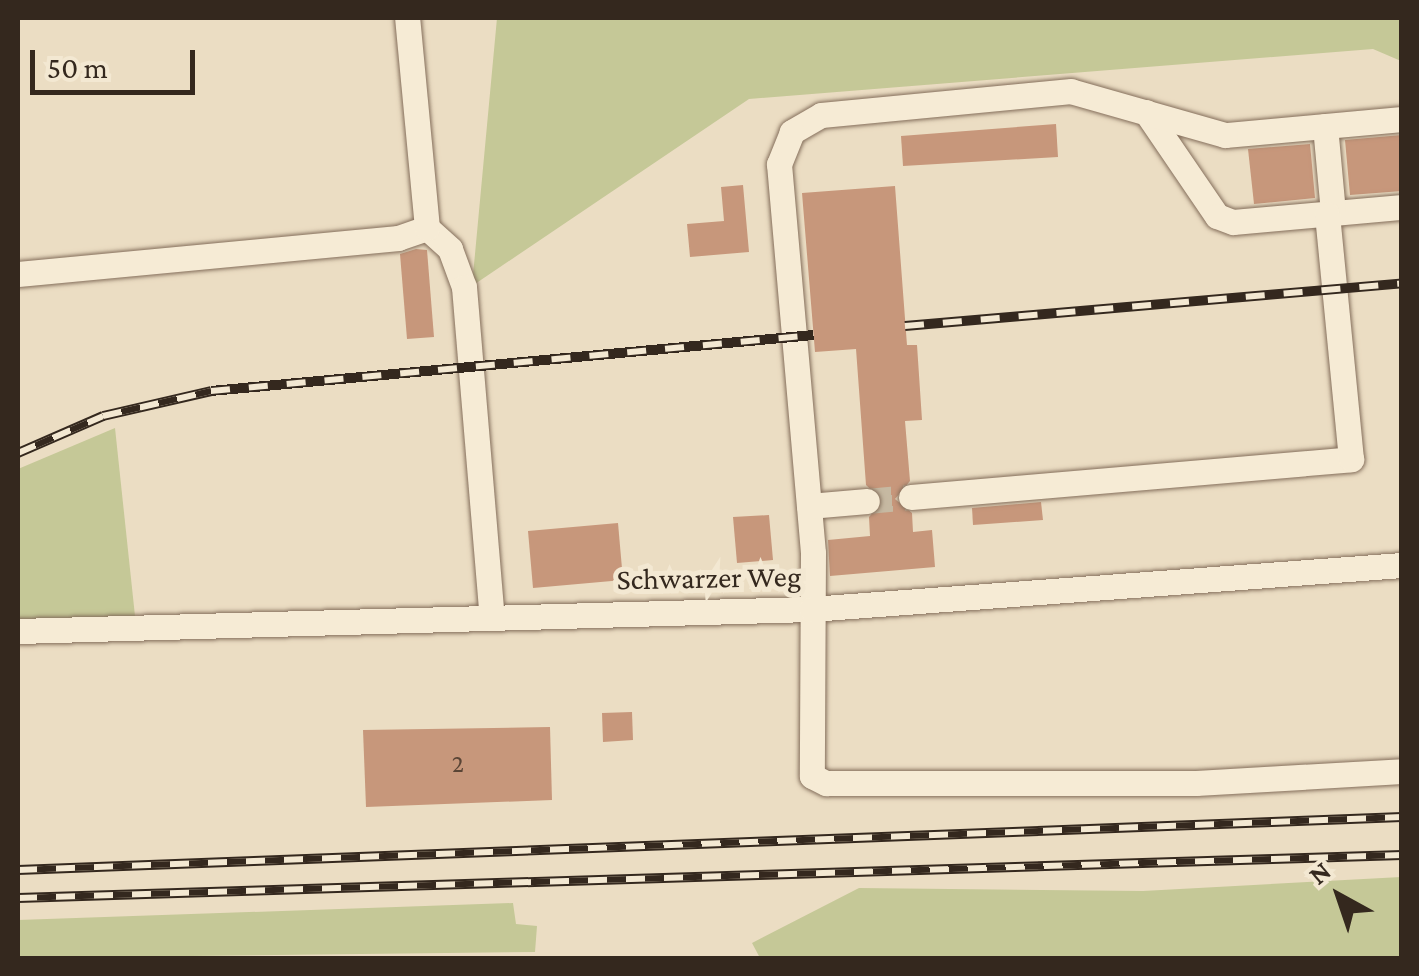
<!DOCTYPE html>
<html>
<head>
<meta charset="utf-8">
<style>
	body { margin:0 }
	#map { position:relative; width:1419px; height:976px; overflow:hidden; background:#ebddc3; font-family:"Crimson Pro",serif }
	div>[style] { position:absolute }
	.green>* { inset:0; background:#c5c897 }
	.building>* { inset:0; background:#c7977b }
	.minor-tunnel>* { height:25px; margin-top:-12.5px; transform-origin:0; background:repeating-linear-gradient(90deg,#c6b9a2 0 25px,transparent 0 37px) }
	.roads { filter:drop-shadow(0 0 2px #846e5b) drop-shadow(0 0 2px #846e5b) }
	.minor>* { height:25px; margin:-12.5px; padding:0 12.5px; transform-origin:12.5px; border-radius:12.5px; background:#f6ebd5 }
	.rail>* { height:10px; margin-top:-5px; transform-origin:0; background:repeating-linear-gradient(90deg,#f3e8d2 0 19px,#34281e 0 38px); box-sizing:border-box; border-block:2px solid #34281e }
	span { translate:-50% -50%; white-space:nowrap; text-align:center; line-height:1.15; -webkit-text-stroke:10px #f3e8d2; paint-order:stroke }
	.number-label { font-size:25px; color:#594435 }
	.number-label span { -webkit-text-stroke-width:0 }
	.street-label { font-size:30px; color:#34281e }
	.frame { position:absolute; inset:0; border:20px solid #34281e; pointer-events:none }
	.north { position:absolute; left:1289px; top:846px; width:100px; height:100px; -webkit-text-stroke:8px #f3e8d2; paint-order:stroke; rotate:320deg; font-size:28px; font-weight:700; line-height:40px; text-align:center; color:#34281e }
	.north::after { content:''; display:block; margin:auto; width:35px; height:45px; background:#34281e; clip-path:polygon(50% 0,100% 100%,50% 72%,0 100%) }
	.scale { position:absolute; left:30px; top:50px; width:165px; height:45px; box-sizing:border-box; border:5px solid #34281e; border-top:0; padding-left:12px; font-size:30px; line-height:35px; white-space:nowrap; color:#34281e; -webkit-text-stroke:8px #f3e8d2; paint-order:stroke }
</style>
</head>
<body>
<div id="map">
	<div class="green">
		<i style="clip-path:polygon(497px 18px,1401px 18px,1401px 61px,1373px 49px,749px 99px,472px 286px)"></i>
		<i style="clip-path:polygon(115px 428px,135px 616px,18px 621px,18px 469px)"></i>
		<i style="clip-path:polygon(1401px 877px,1401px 958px,760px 958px,752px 943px,859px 888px,1143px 891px)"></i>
		<i style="clip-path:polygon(513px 903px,516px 924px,537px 926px,535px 952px,18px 958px,18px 920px)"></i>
	</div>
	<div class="building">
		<i style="clip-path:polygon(1056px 124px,1058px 157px,903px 166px,901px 136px)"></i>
		<i style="clip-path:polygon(1402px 135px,1402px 191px,1350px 195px,1345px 140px)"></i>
		<i style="clip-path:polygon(1310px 144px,1315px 198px,1254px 204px,1248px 149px)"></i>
		<i style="clip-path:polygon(743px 185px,749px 252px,690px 257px,687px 224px,724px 221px,721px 187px)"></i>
		<i style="clip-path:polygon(895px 186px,907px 345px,917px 345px,922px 420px,905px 421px,910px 481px,895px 499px,912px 513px,913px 532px,932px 530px,935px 567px,830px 576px,828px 540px,870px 536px,869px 517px,883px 501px,866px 485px,856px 349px,815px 352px,802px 193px)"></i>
		<i style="clip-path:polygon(416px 249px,427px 250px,434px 337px,407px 339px,400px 254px)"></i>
		<i style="clip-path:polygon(1041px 502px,1043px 520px,973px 525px,972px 508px)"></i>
		<i style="clip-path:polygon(769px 515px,773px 560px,737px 563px,733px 517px)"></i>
		<i style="clip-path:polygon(618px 523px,623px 580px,533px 588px,528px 531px)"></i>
		<i style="clip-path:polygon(632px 712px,633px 740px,603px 742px,602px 713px)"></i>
		<i style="clip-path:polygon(550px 727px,552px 800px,366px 807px,363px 730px)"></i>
	</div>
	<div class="minor-tunnel">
		<i style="left:867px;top:501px;width:44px;rotate:-5.2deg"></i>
	</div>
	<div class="roads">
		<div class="minor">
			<i style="left:1146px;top:112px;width:126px;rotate:55.7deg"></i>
			<i style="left:1217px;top:216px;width:17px;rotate:21deg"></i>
			<i style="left:1233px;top:222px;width:170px;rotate:-5.1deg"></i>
			<i style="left:1402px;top:119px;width:178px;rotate:174.8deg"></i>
			<i style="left:1225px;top:135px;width:160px;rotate:-164.1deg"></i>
			<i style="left:1071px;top:91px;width:251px;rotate:174.5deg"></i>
			<i style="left:821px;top:115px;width:34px;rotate:150deg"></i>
			<i style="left:792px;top:132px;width:35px;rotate:112deg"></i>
			<i style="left:779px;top:164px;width:390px;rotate:85deg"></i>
			<i style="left:813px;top:553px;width:223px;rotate:90.3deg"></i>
			<i style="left:812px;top:776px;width:16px;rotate:27deg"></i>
			<i style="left:826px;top:783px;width:370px"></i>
			<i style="left:1196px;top:783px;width:206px;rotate:-3.3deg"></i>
			<i style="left:1325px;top:126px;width:87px;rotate:84.7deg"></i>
			<i style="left:427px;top:228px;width:31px;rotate:42deg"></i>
			<i style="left:450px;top:249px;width:40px;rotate:69.8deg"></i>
			<i style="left:464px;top:287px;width:332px;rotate:85.2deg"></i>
			<i style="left:18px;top:274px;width:382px;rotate:-5.4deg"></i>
			<i style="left:398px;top:238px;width:31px;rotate:-19deg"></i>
			<i style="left:427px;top:228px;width:211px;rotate:-95.4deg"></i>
			<i style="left:911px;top:497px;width:442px;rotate:-4.9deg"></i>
			<i style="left:1351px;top:459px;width:246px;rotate:-95.6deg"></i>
			<i style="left:809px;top:506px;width:58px;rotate:-4.9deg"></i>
			<i style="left:18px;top:631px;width:793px;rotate:-1.59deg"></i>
			<i style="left:811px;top:609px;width:593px;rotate:-4.26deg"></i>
		</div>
	</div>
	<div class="rail">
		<i style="left:905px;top:326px;width:499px;rotate:-4.9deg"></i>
		<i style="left:18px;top:453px;width:93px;rotate:-23.5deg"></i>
		<i style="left:103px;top:416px;width:111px;rotate:-13deg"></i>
		<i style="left:211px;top:391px;width:605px;rotate:-5.31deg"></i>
		<i style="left:18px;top:870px;width:1385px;rotate:-2.19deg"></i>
		<i style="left:18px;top:898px;width:1385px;rotate:-1.78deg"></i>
	</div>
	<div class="number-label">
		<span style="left:458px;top:764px">2</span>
	</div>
	<div class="street-label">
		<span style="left:709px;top:578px;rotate:-1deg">Schwarzer Weg</span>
	</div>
	<div class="frame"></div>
	<div class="north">N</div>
	<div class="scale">50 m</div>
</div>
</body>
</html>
